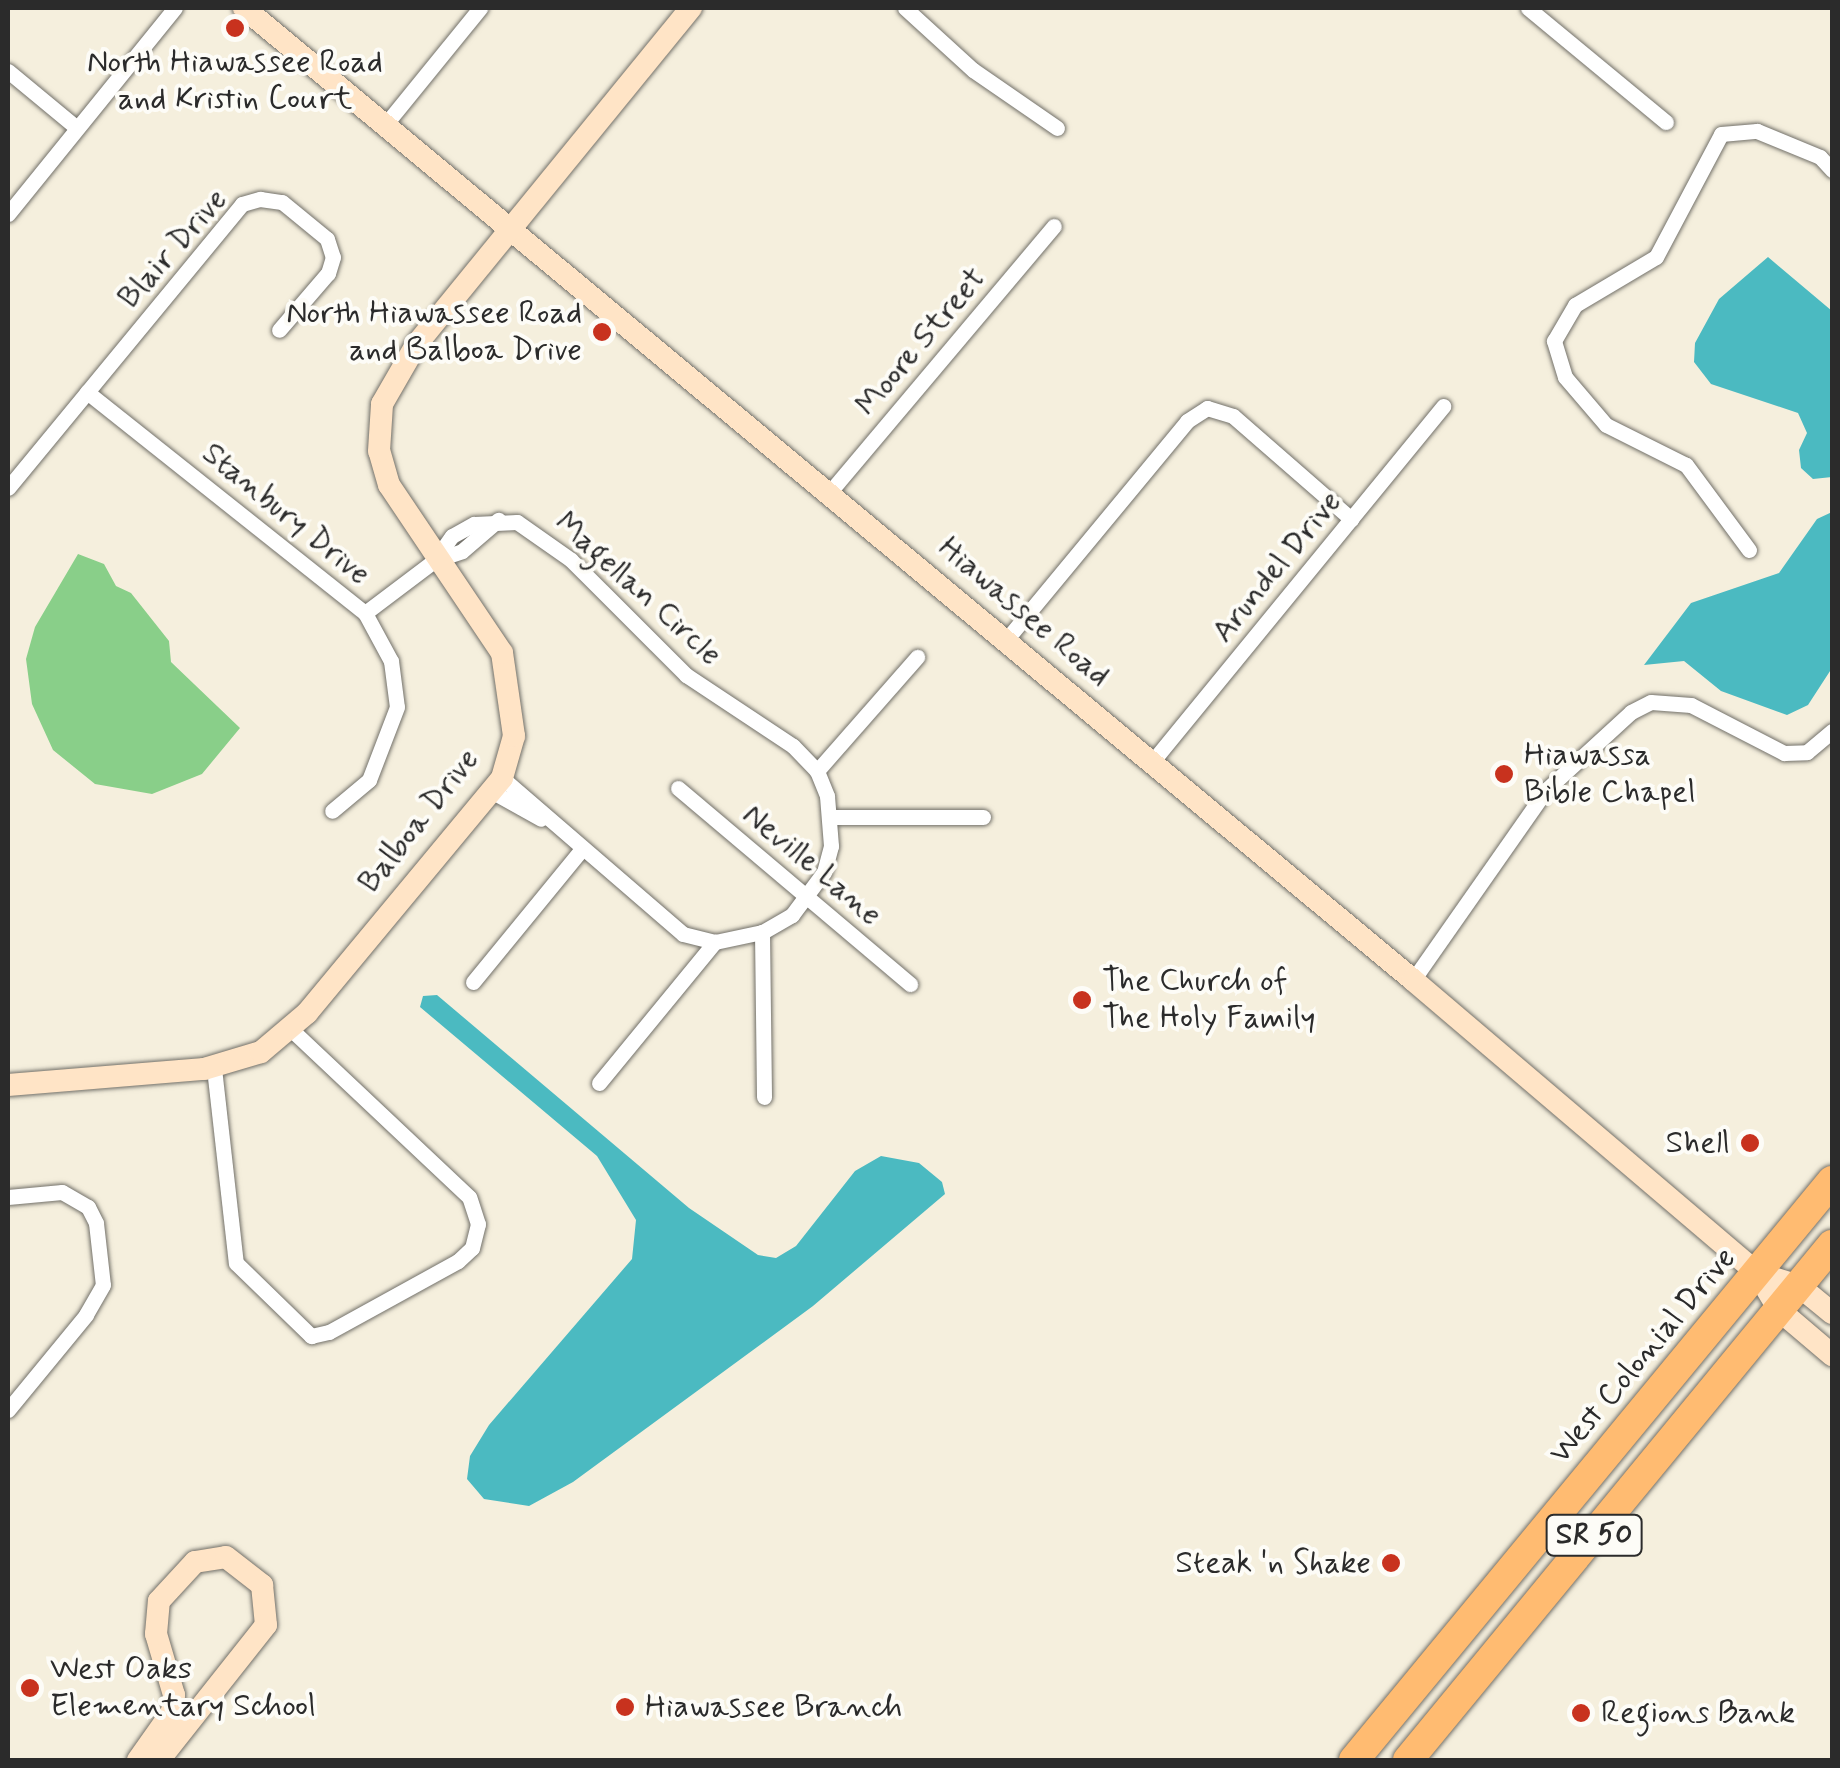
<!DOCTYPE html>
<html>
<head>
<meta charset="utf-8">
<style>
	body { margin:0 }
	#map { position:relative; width:1840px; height:1768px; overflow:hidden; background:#f5efdd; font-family:Mynerve,sans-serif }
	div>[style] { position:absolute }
	.green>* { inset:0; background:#89cf89 }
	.water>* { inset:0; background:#4bbac1 }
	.roads { filter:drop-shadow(0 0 2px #727069) drop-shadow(0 0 2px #727069) }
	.street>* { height:15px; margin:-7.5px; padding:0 7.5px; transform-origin:7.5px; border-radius:7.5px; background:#fff }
	.secondary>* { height:22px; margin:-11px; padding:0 11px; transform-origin:11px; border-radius:11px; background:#ffe4c6 }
	.highway>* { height:30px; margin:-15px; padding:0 15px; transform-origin:15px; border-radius:15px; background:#ffbb71 }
	.dots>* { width:28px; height:28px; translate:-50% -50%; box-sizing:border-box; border:5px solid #fdfcf7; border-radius:50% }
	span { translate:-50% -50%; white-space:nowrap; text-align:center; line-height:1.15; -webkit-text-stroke:8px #fdfcf7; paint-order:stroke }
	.shield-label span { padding:2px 8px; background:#fdfcf7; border:2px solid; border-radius:8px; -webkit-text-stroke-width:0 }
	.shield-label { font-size:30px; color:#2b2b2b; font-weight:700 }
	.poi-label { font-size:32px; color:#2b2b2b }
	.right { translate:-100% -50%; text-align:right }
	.left { translate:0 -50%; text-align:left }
	.street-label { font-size:32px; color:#2b2b2b }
	.frame { position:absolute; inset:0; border:10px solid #2b2b2b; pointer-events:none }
</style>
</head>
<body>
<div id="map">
	<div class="green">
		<i style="clip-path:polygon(78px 554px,104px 564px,116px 586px,131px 593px,169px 641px,171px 662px,240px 728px,202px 774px,152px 794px,95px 784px,53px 750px,32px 704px,26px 659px,35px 627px)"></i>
	</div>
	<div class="water">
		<i style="clip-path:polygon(1768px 257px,1832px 311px,1832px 477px,1813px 479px,1801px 468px,1799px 450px,1807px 433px,1798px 413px,1711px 384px,1694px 362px,1695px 343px,1719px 299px)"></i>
		<i style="clip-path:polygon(1832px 512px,1832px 668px,1808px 705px,1787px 715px,1721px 691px,1684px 661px,1644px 665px,1691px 603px,1779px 573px,1817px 519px)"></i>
		<i style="clip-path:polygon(437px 995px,689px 1208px,758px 1255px,776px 1258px,796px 1246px,855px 1171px,881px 1156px,919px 1163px,942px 1182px,945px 1194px,813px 1306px,573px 1482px,529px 1506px,484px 1499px,467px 1479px,470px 1456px,489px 1425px,632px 1259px,636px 1220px,597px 1156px,420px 1007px,423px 996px)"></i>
	</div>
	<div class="roads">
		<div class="street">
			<i style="left:905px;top:8px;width:92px;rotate:42.4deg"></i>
			<i style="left:973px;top:70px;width:102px;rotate:34.6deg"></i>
			<i style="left:1528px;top:8px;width:179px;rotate:39.6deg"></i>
			<i style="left:8px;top:71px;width:89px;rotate:39.6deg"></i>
			<i style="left:385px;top:125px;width:151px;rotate:-50.9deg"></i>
			<i style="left:8px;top:214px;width:265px;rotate:-51deg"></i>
			<i style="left:87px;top:392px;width:355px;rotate:38.5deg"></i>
			<i style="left:365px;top:613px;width:55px;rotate:61.6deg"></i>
			<i style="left:391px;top:661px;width:46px;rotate:82.6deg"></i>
			<i style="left:397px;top:707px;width:78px;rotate:111deg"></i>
			<i style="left:369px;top:780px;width:48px;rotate:140deg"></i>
			<i style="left:8px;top:488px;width:368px;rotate:-50.5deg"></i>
			<i style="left:242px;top:204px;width:19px;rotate:-16deg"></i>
			<i style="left:260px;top:199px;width:22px;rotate:8deg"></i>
			<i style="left:282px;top:202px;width:58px;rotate:39.4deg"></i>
			<i style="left:327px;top:239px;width:19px;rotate:72deg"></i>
			<i style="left:333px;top:257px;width:17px;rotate:107deg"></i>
			<i style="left:328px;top:273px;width:75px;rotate:130.7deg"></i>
			<i style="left:829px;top:493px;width:349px;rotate:-49.9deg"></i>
			<i style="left:1749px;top:550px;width:106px;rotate:-126.5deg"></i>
			<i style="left:1686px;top:465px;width:89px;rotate:-153.4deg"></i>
			<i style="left:1606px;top:425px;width:63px;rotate:-130.5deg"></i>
			<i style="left:1565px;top:377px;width:38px;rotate:-107deg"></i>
			<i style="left:1554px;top:341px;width:42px;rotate:-59.7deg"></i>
			<i style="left:1575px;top:305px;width:94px;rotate:-30.7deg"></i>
			<i style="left:1656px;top:257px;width:139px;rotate:-62.1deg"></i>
			<i style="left:1721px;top:134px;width:36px;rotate:-5deg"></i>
			<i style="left:1757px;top:131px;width:68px;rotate:22.4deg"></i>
			<i style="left:1820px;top:157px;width:18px;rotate:47deg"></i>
			<i style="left:435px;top:560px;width:28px;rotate:-18deg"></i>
			<i style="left:462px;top:551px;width:48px;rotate:-40.7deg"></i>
			<i style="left:365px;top:613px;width:88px;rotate:-37.1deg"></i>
			<i style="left:435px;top:560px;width:29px;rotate:-55deg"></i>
			<i style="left:452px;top:536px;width:25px;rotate:-29deg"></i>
			<i style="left:474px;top:524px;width:43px;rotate:-2.7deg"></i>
			<i style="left:517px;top:522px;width:66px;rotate:35.1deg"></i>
			<i style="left:571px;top:560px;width:163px;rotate:45deg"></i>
			<i style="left:686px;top:675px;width:128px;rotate:33.6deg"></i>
			<i style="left:793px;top:746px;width:35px;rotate:46deg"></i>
			<i style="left:817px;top:771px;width:27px;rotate:68deg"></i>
			<i style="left:827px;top:796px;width:50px;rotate:85.4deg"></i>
			<i style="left:831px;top:846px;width:27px;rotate:105deg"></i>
			<i style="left:824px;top:872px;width:54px;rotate:126.7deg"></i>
			<i style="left:792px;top:915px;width:34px;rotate:150deg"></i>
			<i style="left:762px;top:932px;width:48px;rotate:168deg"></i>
			<i style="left:715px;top:942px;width:33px;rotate:-166deg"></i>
			<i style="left:683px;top:934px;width:239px;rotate:-139.2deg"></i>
			<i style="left:1006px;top:640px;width:284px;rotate:-50.4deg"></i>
			<i style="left:1187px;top:421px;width:24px;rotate:-33deg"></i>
			<i style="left:1207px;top:408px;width:27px;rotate:17deg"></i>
			<i style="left:1233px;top:416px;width:157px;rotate:41.1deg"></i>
			<i style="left:1152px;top:762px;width:460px;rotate:-50.7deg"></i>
			<i style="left:817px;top:771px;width:152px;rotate:-48.7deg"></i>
			<i style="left:678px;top:788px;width:304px;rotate:40.2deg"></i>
			<i style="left:491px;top:791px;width:57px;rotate:29.2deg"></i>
			<i style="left:832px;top:817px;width:151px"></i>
			<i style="left:762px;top:932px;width:165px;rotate:89.3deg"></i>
			<i style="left:1413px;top:980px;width:232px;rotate:-55deg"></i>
			<i style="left:1546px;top:790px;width:115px;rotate:-42.5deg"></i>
			<i style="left:1631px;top:712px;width:22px;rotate:-27deg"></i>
			<i style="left:1651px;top:702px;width:40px;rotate:4.3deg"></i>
			<i style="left:1691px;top:705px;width:105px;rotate:27.3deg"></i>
			<i style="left:1784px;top:753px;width:23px;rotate:-2deg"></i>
			<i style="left:1807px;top:752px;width:33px;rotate:-40deg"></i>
			<i style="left:473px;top:982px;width:172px;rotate:-50.7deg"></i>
			<i style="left:214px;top:1068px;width:196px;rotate:83.6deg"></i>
			<i style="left:236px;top:1263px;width:105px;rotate:44.2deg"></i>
			<i style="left:311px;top:1336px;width:18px;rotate:-13deg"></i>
			<i style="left:329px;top:1332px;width:147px;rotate:-28.8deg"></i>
			<i style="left:458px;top:1261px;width:19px;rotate:-43deg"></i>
			<i style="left:472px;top:1248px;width:25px;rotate:-76deg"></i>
			<i style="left:478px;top:1224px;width:28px;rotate:-108deg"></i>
			<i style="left:469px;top:1197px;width:245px;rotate:-136.7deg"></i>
			<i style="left:599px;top:1083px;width:183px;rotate:-50.6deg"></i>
			<i style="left:8px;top:1197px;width:54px;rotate:-5.3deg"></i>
			<i style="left:62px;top:1192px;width:30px;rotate:30deg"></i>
			<i style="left:88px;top:1207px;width:18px;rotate:63deg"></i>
			<i style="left:96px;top:1223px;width:62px;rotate:83.6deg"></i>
			<i style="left:103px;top:1285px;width:34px;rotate:120deg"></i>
			<i style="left:86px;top:1315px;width:123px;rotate:129.4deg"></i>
		</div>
		<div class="secondary">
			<i style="left:244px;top:8px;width:1520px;rotate:39.74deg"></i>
			<i style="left:1413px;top:980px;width:452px;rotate:40.4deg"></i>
			<i style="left:1757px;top:1273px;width:43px;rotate:59.3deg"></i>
			<i style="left:1779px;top:1310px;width:70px;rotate:40.3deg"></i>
			<i style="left:8px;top:1085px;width:197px;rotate:-4.7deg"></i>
			<i style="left:204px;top:1069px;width:59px;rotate:-16.6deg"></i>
			<i style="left:261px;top:1052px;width:60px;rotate:-40.3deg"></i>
			<i style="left:307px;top:1013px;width:305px;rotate:-50.3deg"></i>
			<i style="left:502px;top:778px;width:44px;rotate:-74.1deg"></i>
			<i style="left:514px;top:736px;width:84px;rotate:-98.2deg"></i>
			<i style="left:502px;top:653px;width:202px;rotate:-123.9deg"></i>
			<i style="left:389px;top:485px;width:35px;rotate:-106deg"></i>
			<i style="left:379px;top:451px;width:47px;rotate:-86.3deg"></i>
			<i style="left:382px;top:404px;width:68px;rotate:-60deg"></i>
			<i style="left:416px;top:345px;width:435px;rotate:-50.8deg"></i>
			<i style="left:1757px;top:1273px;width:44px;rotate:17.2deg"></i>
			<i style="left:1799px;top:1286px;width:43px;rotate:39.3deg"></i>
			<i style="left:138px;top:1760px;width:59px;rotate:-54.7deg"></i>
			<i style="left:172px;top:1712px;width:17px;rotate:-83deg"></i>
			<i style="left:174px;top:1695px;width:64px;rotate:-106.4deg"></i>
			<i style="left:156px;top:1634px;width:33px;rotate:-85deg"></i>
			<i style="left:159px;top:1601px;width:53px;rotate:-47.3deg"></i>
			<i style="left:195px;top:1562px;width:31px;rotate:-9deg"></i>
			<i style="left:226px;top:1557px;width:46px;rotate:37.9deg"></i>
			<i style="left:262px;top:1585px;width:40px;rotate:84.3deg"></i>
			<i style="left:266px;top:1625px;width:172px;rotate:128.4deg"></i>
		</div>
		<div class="highway">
			<i style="left:1354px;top:1760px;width:751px;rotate:-50.46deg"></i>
			<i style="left:1408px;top:1760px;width:667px;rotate:-50.54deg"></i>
		</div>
	</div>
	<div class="dots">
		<i style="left:235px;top:28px;background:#c8321e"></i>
		<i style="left:602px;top:332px;background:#c8321e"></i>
		<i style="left:1504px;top:774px;background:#c8321e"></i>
		<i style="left:1082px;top:1000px;background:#c8321e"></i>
		<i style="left:1750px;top:1143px;background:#c8321e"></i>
		<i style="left:1391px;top:1563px;background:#c8321e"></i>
		<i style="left:30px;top:1688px;background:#c8321e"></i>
		<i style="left:625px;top:1707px;background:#c8321e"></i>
		<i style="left:1581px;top:1713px;background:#c8321e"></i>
	</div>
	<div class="shield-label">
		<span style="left:1594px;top:1535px">SR 50</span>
	</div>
	<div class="poi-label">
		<span style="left:235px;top:81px">North Hiawassee Road<br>and Kristin Court</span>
		<span class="right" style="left:582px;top:332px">North Hiawassee Road<br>and Balboa Drive</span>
		<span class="left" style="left:1524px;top:774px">Hiawassa<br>Bible Chapel</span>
		<span class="left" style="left:1102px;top:1000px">The Church of<br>The Holy Family</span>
		<span class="right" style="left:1730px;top:1143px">Shell</span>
		<span class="right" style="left:1371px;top:1563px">Steak 'n Shake</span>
		<span class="left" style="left:50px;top:1688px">West Oaks<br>Elementary School</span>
		<span class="left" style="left:645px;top:1707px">Hiawassee Branch</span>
		<span class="left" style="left:1601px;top:1713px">Regions Bank</span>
	</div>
	<div class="street-label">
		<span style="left:173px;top:249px;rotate:-49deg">Blair Drive</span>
		<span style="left:921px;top:342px;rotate:-50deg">Moore Street</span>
		<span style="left:286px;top:514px;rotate:39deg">Stanbury Drive</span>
		<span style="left:1277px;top:567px;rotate:-51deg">Arundel Drive</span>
		<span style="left:638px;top:589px;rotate:42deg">Magellan Circle</span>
		<span style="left:1024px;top:612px;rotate:40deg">Hiawassee Road</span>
		<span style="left:419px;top:821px;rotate:-52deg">Balboa Drive</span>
		<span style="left:812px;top:865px;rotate:40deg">Neville Lane</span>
		<span style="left:1643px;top:1356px;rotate:-50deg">West Colonial Drive</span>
	</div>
	<div class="frame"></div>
</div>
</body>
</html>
